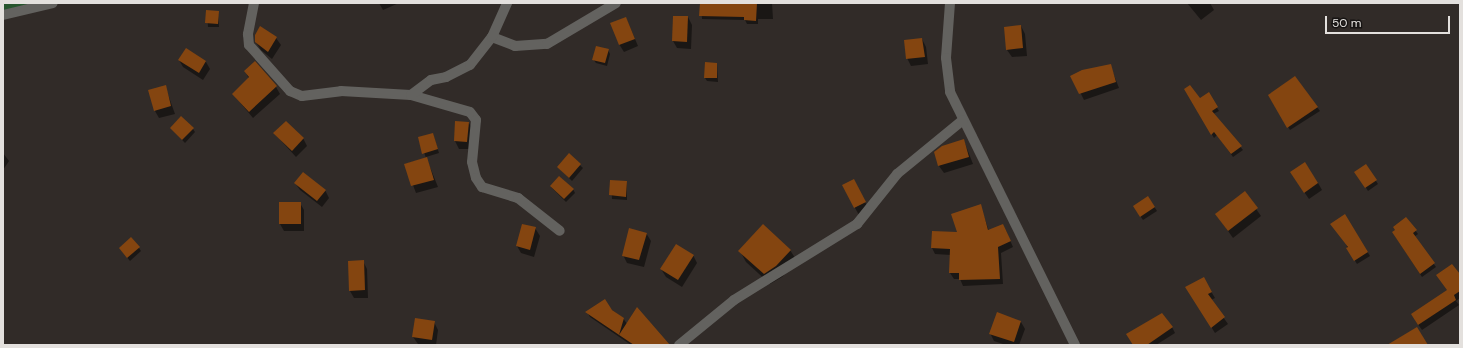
<!DOCTYPE html>
<html>
<head>
<meta charset="utf-8">
<style>
	body { margin:0 }
	#map { position:relative; width:1463px; height:348px; overflow:hidden; background:#312b28; font-family:"DM Sans",sans-serif }
	div>[style] { position:absolute }
	.green>* { inset:0; background:#27552d }
	.shadow>* { inset:0; background:#0007 }
	.building>* { inset:0; background:#844510 }
	.street>* { height:10px; margin:-5px; padding:0 5px; transform-origin:5px; border-radius:5px; background:#63625f }
	span { translate:-50% -50%; white-space:nowrap; text-align:center; line-height:1.15; -webkit-text-stroke:4px #171413; paint-order:stroke }
	.frame { position:absolute; inset:0; border:4px solid #e3e0dd; pointer-events:none }
	.scale { position:absolute; left:1325px; top:16px; width:125px; height:18px; box-sizing:border-box; border:2px solid #e3e0dd; border-top:0; padding-left:5px; font-size:12px; line-height:14px; white-space:nowrap; color:#e3e0dd; -webkit-text-stroke:3px #171413; paint-order:stroke }
</style>
</head>
<body>
<div id="map">
	<div class="green">
		<i style="clip-path:polygon(3px 3px,46px 3px,3px 15px)"></i>
	</div>
	<div class="shadow">
		<i style="clip-path:polygon(379px 3px,399px 3px,383px 10px)"></i>
		<i style="clip-path:polygon(701px 3px,772px 3px,773px 19px,758px 19px,758px 24px,747px 24px,745px 20px,702px 19px)"></i>
		<i style="clip-path:polygon(1187px 3px,1210px 3px,1214px 10px,1201px 20px)"></i>
		<i style="clip-path:polygon(207px 11px,218px 12px,219px 27px,208px 27px)"></i>
		<i style="clip-path:polygon(688px 17px,692px 25px,691px 49px,677px 48px,673px 41px)"></i>
		<i style="clip-path:polygon(626px 18px,638px 46px,624px 52px,619px 44px)"></i>
		<i style="clip-path:polygon(1021px 26px,1025px 34px,1027px 56px,1012px 57px,1007px 50px)"></i>
		<i style="clip-path:polygon(276px 38px,281px 45px,272px 59px,261px 50px,256px 42px)"></i>
		<i style="clip-path:polygon(922px 39px,926px 47px,928px 64px,911px 66px,907px 58px)"></i>
		<i style="clip-path:polygon(186px 50px,206px 62px,210px 69px,203px 80px,183px 67px,179px 60px)"></i>
		<i style="clip-path:polygon(608px 50px,610px 54px,607px 66px,596px 63px,593px 59px)"></i>
		<i style="clip-path:polygon(717px 64px,718px 82px,707px 81px,705px 78px)"></i>
		<i style="clip-path:polygon(1110px 65px,1119px 88px,1084px 100px,1072px 76px)"></i>
		<i style="clip-path:polygon(245px 71px,276px 87px,280px 94px,253px 118px,233px 94px,249px 79px)"></i>
		<i style="clip-path:polygon(1294px 77px,1320px 111px,1290px 130px,1269px 96px)"></i>
		<i style="clip-path:polygon(165px 86px,175px 114px,159px 118px,155px 111px)"></i>
		<i style="clip-path:polygon(1185px 89px,1200px 99px,1208px 94px,1219px 111px,1213px 114px,1243px 150px,1233px 157px,1217px 135px,1214px 138px)"></i>
		<i style="clip-path:polygon(456px 122px,469px 123px,473px 130px,471px 149px,459px 149px,455px 141px)"></i>
		<i style="clip-path:polygon(171px 128px,193px 129px,195px 132px,185px 143px)"></i>
		<i style="clip-path:polygon(275px 134px,303px 138px,307px 146px,296px 157px)"></i>
		<i style="clip-path:polygon(433px 134px,439px 153px,426px 157px,438px 187px,416px 193px,405px 164px,426px 158px,419px 138px)"></i>
		<i style="clip-path:polygon(964px 141px,973px 164px,944px 173px,939px 166px)"></i>
		<i style="clip-path:polygon(3px 153px,9px 161px,3px 170px)"></i>
		<i style="clip-path:polygon(569px 155px,583px 168px,572px 181px,558px 167px)"></i>
		<i style="clip-path:polygon(1366px 166px,1378px 184px,1368px 191px,1356px 172px)"></i>
		<i style="clip-path:polygon(1296px 180px,1318px 183px,1322px 190px,1309px 199px)"></i>
		<i style="clip-path:polygon(611px 181px,627px 182px,627px 200px,612px 199px)"></i>
		<i style="clip-path:polygon(853px 181px,869px 209px,859px 215px,855px 208px)"></i>
		<i style="clip-path:polygon(295px 183px,325px 190px,329px 198px,322px 207px,300px 190px)"></i>
		<i style="clip-path:polygon(551px 187px,573px 189px,575px 193px,566px 202px)"></i>
		<i style="clip-path:polygon(1245px 193px,1261px 216px,1233px 238px,1216px 214px)"></i>
		<i style="clip-path:polygon(1148px 197px,1157px 211px,1143px 220px,1136px 210px)"></i>
		<i style="clip-path:polygon(300px 203px,304px 210px,304px 231px,284px 231px,280px 224px)"></i>
		<i style="clip-path:polygon(980px 205px,989px 231px,1006px 231px,1013px 247px,1001px 253px,1003px 284px,963px 286px,960px 279px,954px 279px,950px 273px,951px 255px,935px 254px,932px 248px,933px 232px,959px 233px)"></i>
		<i style="clip-path:polygon(1344px 215px,1370px 256px,1357px 264px,1347px 248px)"></i>
		<i style="clip-path:polygon(1406px 218px,1418px 234px,1414px 237px,1436px 267px,1422px 277px,1395px 236px)"></i>
		<i style="clip-path:polygon(535px 228px,540px 236px,534px 257px,521px 253px,517px 246px)"></i>
		<i style="clip-path:polygon(646px 233px,651px 241px,644px 267px,627px 263px,623px 255px)"></i>
		<i style="clip-path:polygon(139px 248px,141px 251px,130px 261px,122px 251px)"></i>
		<i style="clip-path:polygon(790px 250px,797px 261px,782px 277px,770px 284px,746px 262px,740px 251px)"></i>
		<i style="clip-path:polygon(693px 255px,697px 263px,682px 287px,666px 277px,661px 269px)"></i>
		<i style="clip-path:polygon(363px 261px,367px 269px,368px 298px,354px 298px,350px 291px)"></i>
		<i style="clip-path:polygon(1203px 278px,1215px 298px,1211px 300px,1228px 324px,1215px 333px,1190px 293px)"></i>
		<i style="clip-path:polygon(1460px 285px,1460px 298px,1456px 301px,1459px 305px,1422px 330px,1415px 320px)"></i>
		<i style="clip-path:polygon(612px 310px,623px 318px,627px 324px,669px 345px,631px 345px,590px 317px,587px 312px)"></i>
		<i style="clip-path:polygon(434px 322px,438px 330px,436px 345px,418px 344px,413px 337px)"></i>
		<i style="clip-path:polygon(1021px 322px,1025px 329px,1019px 345px,1006px 345px,994px 341px,990px 333px)"></i>
		<i style="clip-path:polygon(1172px 327px,1175px 333px,1156px 345px,1134px 345px)"></i>
	</div>
	<div class="building">
		<i style="clip-path:polygon(700px 3px,757px 3px,756px 21px,744px 20px,744px 17px,699px 16px)"></i>
		<i style="clip-path:polygon(206px 10px,219px 11px,218px 24px,205px 23px)"></i>
		<i style="clip-path:polygon(673px 16px,688px 16px,687px 42px,672px 41px)"></i>
		<i style="clip-path:polygon(626px 17px,635px 39px,619px 45px,610px 23px)"></i>
		<i style="clip-path:polygon(1021px 25px,1023px 48px,1006px 50px,1004px 27px)"></i>
		<i style="clip-path:polygon(260px 26px,277px 37px,268px 52px,255px 42px,255px 35px)"></i>
		<i style="clip-path:polygon(922px 38px,925px 57px,906px 59px,904px 40px)"></i>
		<i style="clip-path:polygon(596px 46px,609px 49px,605px 63px,592px 60px)"></i>
		<i style="clip-path:polygon(186px 48px,206px 61px,199px 73px,178px 60px)"></i>
		<i style="clip-path:polygon(255px 61px,277px 86px,249px 112px,232px 94px,249px 77px,244px 71px)"></i>
		<i style="clip-path:polygon(705px 62px,717px 63px,717px 78px,704px 78px)"></i>
		<i style="clip-path:polygon(1111px 64px,1116px 82px,1079px 94px,1070px 76px,1082px 70px)"></i>
		<i style="clip-path:polygon(1295px 76px,1318px 107px,1287px 128px,1268px 95px)"></i>
		<i style="clip-path:polygon(166px 85px,171px 106px,154px 111px,148px 90px)"></i>
		<i style="clip-path:polygon(1190px 85px,1200px 98px,1209px 92px,1218px 107px,1212px 111px,1242px 146px,1231px 154px,1214px 132px,1211px 135px,1184px 89px)"></i>
		<i style="clip-path:polygon(181px 116px,194px 128px,182px 140px,170px 128px)"></i>
		<i style="clip-path:polygon(286px 121px,304px 138px,292px 151px,273px 133px)"></i>
		<i style="clip-path:polygon(455px 121px,469px 122px,467px 142px,454px 141px)"></i>
		<i style="clip-path:polygon(433px 133px,438px 149px,422px 154px,418px 137px)"></i>
		<i style="clip-path:polygon(964px 139px,969px 157px,938px 166px,934px 152px,942px 146px)"></i>
		<i style="clip-path:polygon(569px 153px,581px 164px,569px 178px,557px 167px)"></i>
		<i style="clip-path:polygon(427px 157px,434px 180px,411px 186px,404px 164px)"></i>
		<i style="clip-path:polygon(1305px 162px,1318px 183px,1304px 193px,1290px 172px)"></i>
		<i style="clip-path:polygon(1366px 164px,1377px 180px,1365px 188px,1354px 172px)"></i>
		<i style="clip-path:polygon(303px 172px,326px 190px,317px 201px,294px 183px)"></i>
		<i style="clip-path:polygon(559px 176px,574px 189px,564px 199px,550px 186px)"></i>
		<i style="clip-path:polygon(854px 179px,866px 202px,854px 208px,842px 185px)"></i>
		<i style="clip-path:polygon(610px 180px,627px 181px,626px 197px,609px 195px)"></i>
		<i style="clip-path:polygon(1245px 191px,1258px 208px,1228px 231px,1215px 214px)"></i>
		<i style="clip-path:polygon(1148px 196px,1155px 207px,1140px 217px,1133px 206px)"></i>
		<i style="clip-path:polygon(279px 202px,301px 202px,301px 224px,279px 224px)"></i>
		<i style="clip-path:polygon(981px 204px,988px 230px,1003px 224px,1011px 241px,998px 247px,1000px 279px,959px 280px,959px 273px,949px 273px,950px 249px,931px 248px,932px 231px,957px 232px,951px 214px)"></i>
		<i style="clip-path:polygon(1345px 214px,1368px 252px,1354px 261px,1346px 248px,1348px 247px,1330px 224px)"></i>
		<i style="clip-path:polygon(1406px 217px,1417px 230px,1413px 233px,1435px 263px,1420px 274px,1392px 232px,1395px 230px,1393px 227px)"></i>
		<i style="clip-path:polygon(522px 224px,536px 227px,530px 250px,516px 246px)"></i>
		<i style="clip-path:polygon(763px 224px,791px 250px,776px 266px,764px 274px,738px 251px)"></i>
		<i style="clip-path:polygon(629px 228px,647px 233px,639px 260px,622px 256px)"></i>
		<i style="clip-path:polygon(131px 237px,140px 247px,127px 258px,119px 248px)"></i>
		<i style="clip-path:polygon(676px 244px,694px 255px,678px 280px,660px 269px)"></i>
		<i style="clip-path:polygon(364px 260px,365px 290px,349px 291px,348px 261px)"></i>
		<i style="clip-path:polygon(1452px 264px,1460px 274px,1460px 291px,1454px 295px,1456px 300px,1418px 325px,1411px 314px,1447px 290px,1436px 275px)"></i>
		<i style="clip-path:polygon(1204px 277px,1212px 292px,1208px 294px,1225px 317px,1211px 328px,1185px 287px)"></i>
		<i style="clip-path:polygon(605px 299px,612px 310px,624px 318px,619px 335px,637px 307px,670px 345px,634px 345px,585px 312px)"></i>
		<i style="clip-path:polygon(997px 312px,1021px 321px,1014px 342px,989px 334px)"></i>
		<i style="clip-path:polygon(1162px 313px,1173px 327px,1147px 345px,1133px 345px,1126px 334px)"></i>
		<i style="clip-path:polygon(415px 318px,435px 321px,432px 340px,412px 337px)"></i>
		<i style="clip-path:polygon(1417px 327px,1428px 345px,1387px 345px)"></i>
	</div>
	<div class="street">
		<i style="left:254px;top:3px;width:32px;rotate:101deg"></i>
		<i style="left:248px;top:34px;width:11px;rotate:85deg"></i>
		<i style="left:249px;top:45px;width:62px;rotate:48.3deg"></i>
		<i style="left:290px;top:91px;width:13px;rotate:23deg"></i>
		<i style="left:302px;top:96px;width:39px;rotate:-7deg"></i>
		<i style="left:341px;top:91px;width:70px;rotate:3.3deg"></i>
		<i style="left:411px;top:95px;width:61px;rotate:16.1deg"></i>
		<i style="left:470px;top:112px;width:10px;rotate:53deg"></i>
		<i style="left:476px;top:120px;width:42px;rotate:95.4deg"></i>
		<i style="left:472px;top:162px;width:16px;rotate:76deg"></i>
		<i style="left:476px;top:178px;width:11px;rotate:56deg"></i>
		<i style="left:482px;top:187px;width:38px;rotate:17deg"></i>
		<i style="left:518px;top:198px;width:53px;rotate:38.2deg"></i>
		<i style="left:950px;top:3px;width:55px;rotate:94.2deg"></i>
		<i style="left:946px;top:58px;width:34px;rotate:83deg"></i>
		<i style="left:950px;top:92px;width:282px;rotate:63.7deg"></i>
		<i style="left:3px;top:15px;width:51px;rotate:-13.5deg"></i>
		<i style="left:492px;top:37px;width:25px;rotate:21deg"></i>
		<i style="left:515px;top:46px;width:32px;rotate:-4deg"></i>
		<i style="left:547px;top:44px;width:80px;rotate:-30.7deg"></i>
		<i style="left:411px;top:95px;width:25px;rotate:-37deg"></i>
		<i style="left:431px;top:80px;width:15px;rotate:-11deg"></i>
		<i style="left:446px;top:77px;width:27px;rotate:-27deg"></i>
		<i style="left:470px;top:65px;width:36px;rotate:-52deg"></i>
		<i style="left:492px;top:37px;width:37px;rotate:-66deg"></i>
		<i style="left:679px;top:345px;width:71px;rotate:-39.3deg"></i>
		<i style="left:734px;top:300px;width:145px;rotate:-31.7deg"></i>
		<i style="left:857px;top:224px;width:64px;rotate:-51.3deg"></i>
		<i style="left:897px;top:174px;width:85px;rotate:-39.3deg"></i>
	</div>
	<div class="frame"></div>
	<div class="scale">50 m</div>
</div>
</body>
</html>
